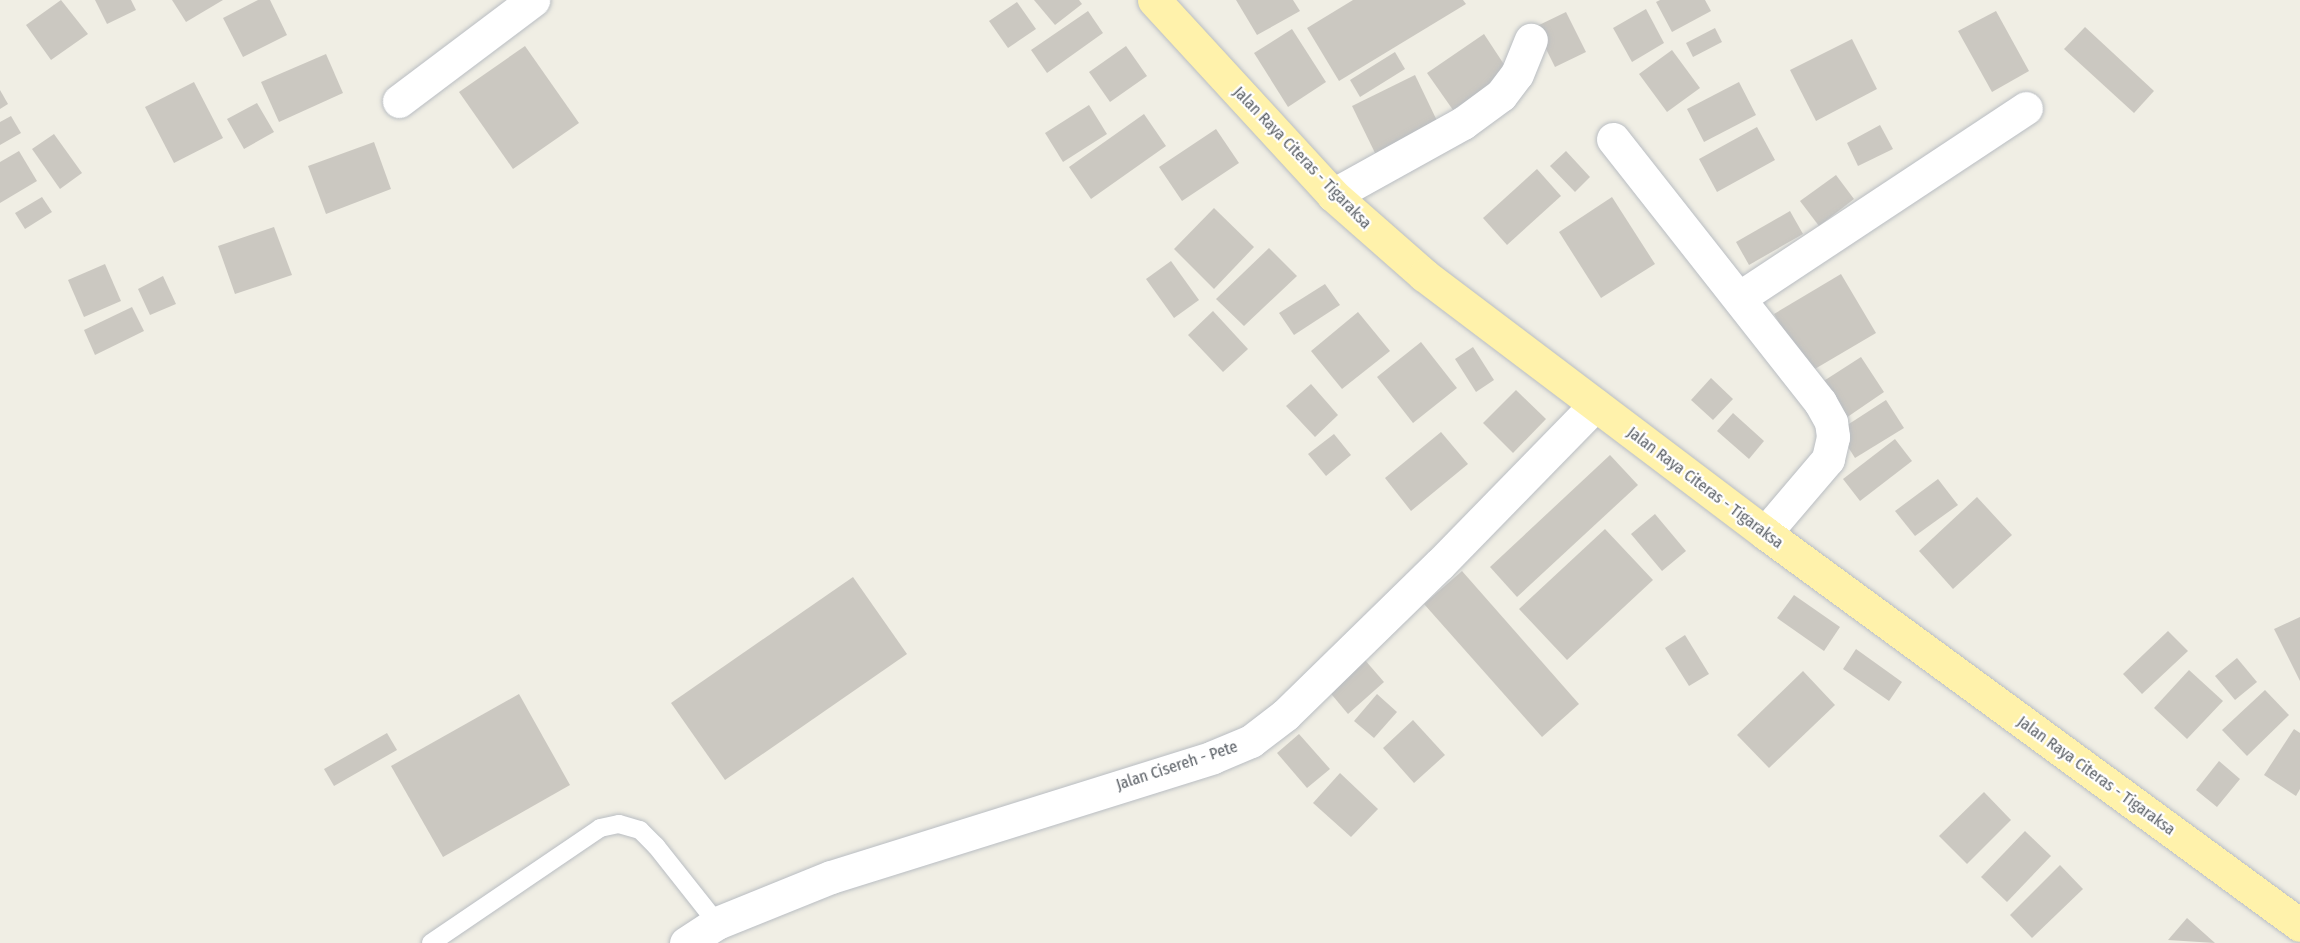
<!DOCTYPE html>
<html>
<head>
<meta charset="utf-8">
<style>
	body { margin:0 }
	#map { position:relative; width:2300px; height:943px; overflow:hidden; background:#f0eee4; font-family:"Fira Sans Condensed",sans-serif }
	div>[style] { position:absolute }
	.building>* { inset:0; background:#cbc8c1 }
	.roads { filter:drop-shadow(0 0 2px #b9bdc2) drop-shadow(0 0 2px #b9bdc2) }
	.service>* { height:18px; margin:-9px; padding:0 9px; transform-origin:9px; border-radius:9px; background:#fff }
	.minor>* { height:33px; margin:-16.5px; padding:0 16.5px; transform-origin:16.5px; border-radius:16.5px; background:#fff }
	.primary>* { height:33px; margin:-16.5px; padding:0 16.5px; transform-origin:16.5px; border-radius:16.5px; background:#fff2ab }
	span { translate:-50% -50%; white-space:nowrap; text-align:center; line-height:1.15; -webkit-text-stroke:4.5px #fff; paint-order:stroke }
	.street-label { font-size:16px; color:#5c6167 }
</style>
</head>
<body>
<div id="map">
	<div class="building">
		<i style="clip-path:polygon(61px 0,88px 34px,51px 60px,26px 25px)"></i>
		<i style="clip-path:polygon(95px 0,131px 0,136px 10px,107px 24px)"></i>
		<i style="clip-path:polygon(172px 0,223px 0,186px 22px)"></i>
		<i style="clip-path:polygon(258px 0,270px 0,287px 35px,243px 57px,223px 18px)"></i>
		<i style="clip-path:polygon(1034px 0,1079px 0,1082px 4px,1055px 25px)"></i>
		<i style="clip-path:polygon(1236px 0,1293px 0,1300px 11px,1257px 35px)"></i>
		<i style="clip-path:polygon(1353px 0,1463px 0,1466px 4px,1339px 81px,1307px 28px)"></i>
		<i style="clip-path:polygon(1660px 0,1705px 0,1711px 11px,1672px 32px,1656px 2px)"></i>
		<i style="clip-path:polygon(1017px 2px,1036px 29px,1008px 48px,989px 21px)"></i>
		<i style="clip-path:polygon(1646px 9px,1664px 43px,1632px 62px,1613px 28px)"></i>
		<i style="clip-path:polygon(1088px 11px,1103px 33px,1047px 73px,1031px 50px)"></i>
		<i style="clip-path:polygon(1996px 11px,2029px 71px,1992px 92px,1958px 31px)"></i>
		<i style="clip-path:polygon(1566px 12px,1586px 52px,1555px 67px,1535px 27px)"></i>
		<i style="clip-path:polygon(2085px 27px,2154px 91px,2134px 113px,2064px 49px)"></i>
		<i style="clip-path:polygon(1715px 28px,1722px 42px,1693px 57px,1686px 43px)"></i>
		<i style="clip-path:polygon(1292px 29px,1326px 82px,1288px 107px,1254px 53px)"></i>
		<i style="clip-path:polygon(1484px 34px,1509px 72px,1453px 110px,1427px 73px)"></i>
		<i style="clip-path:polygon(1852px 39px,1877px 89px,1816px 121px,1790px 70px)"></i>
		<i style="clip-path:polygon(525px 46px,579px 123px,513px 169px,459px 92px)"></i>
		<i style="clip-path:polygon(1126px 46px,1147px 76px,1110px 102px,1089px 72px)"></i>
		<i style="clip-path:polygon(1672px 50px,1700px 88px,1667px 112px,1639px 74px)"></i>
		<i style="clip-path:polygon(1395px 52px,1405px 69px,1360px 97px,1350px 80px)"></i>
		<i style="clip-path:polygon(326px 54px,343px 93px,279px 122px,261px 82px)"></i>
		<i style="clip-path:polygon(1415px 75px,1441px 129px,1378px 159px,1352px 106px)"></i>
		<i style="clip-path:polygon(194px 82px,223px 138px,174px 163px,145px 107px)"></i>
		<i style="clip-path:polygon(1739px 82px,1756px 115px,1704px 142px,1687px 109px)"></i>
		<i style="clip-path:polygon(0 90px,8px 104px,0 109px)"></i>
		<i style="clip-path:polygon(257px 103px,274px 132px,244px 149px,227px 119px)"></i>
		<i style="clip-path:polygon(1089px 105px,1107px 134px,1063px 162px,1045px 133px)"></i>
		<i style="clip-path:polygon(1144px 114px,1166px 146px,1091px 199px,1069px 167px)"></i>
		<i style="clip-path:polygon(11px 116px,21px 133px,0 145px,0 122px)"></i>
		<i style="clip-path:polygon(1880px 125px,1893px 149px,1858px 166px,1847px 143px)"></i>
		<i style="clip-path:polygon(1757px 127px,1775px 160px,1717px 192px,1699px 159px)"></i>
		<i style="clip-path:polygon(1216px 129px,1239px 163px,1182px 201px,1159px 167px)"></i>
		<i style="clip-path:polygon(54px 134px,82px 173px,60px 189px,32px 149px)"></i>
		<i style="clip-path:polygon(374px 142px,391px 189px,326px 214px,308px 166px)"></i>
		<i style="clip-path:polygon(19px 151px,37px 181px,0 203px,0 162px)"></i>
		<i style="clip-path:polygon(1566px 151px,1590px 177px,1575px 192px,1550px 166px)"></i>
		<i style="clip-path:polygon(1537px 169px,1561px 196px,1507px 245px,1483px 218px)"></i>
		<i style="clip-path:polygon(1836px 175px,1854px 199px,1819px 226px,1800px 201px)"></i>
		<i style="clip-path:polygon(42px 197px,52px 212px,25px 229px,15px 213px)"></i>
		<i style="clip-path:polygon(1612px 197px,1655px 264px,1601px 298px,1559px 232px)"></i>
		<i style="clip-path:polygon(1214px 208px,1254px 247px,1214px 289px,1174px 249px)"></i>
		<i style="clip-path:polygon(1790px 211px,1803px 234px,1749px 265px,1736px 242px)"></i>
		<i style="clip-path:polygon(274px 227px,292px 275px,235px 294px,218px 246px)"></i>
		<i style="clip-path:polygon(1269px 248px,1297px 276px,1244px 326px,1216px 299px)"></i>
		<i style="clip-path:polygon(1171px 261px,1199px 300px,1174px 318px,1146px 279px)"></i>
		<i style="clip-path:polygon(105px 264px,121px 301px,84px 317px,68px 280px)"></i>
		<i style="clip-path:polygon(1841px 274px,1876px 333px,1808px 373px,1774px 314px)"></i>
		<i style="clip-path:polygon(163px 276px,176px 304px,150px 315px,138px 289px)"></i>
		<i style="clip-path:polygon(1325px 284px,1340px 305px,1294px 335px,1279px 313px)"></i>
		<i style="clip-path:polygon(132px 307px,144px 331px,95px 355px,84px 330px)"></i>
		<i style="clip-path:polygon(1213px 311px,1248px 349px,1223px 372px,1188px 335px)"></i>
		<i style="clip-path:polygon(1358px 312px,1390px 351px,1342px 389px,1311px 351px)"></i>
		<i style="clip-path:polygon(1421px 342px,1457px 388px,1413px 423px,1377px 377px)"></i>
		<i style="clip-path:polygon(1473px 347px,1494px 380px,1476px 392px,1455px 359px)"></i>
		<i style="clip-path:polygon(1861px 357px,1884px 392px,1843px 420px,1819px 384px)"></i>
		<i style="clip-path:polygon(1711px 378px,1733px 399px,1713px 420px,1691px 400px)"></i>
		<i style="clip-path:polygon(1311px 384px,1338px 415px,1315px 437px,1286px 406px)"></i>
		<i style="clip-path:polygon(1516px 390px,1546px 419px,1513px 453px,1483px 423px)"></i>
		<i style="clip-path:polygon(1886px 400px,1904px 428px,1855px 458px,1838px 431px)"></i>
		<i style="clip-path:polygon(1733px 413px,1764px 441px,1749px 459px,1717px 431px)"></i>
		<i style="clip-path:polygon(1441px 432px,1468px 464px,1411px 511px,1385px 478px)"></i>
		<i style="clip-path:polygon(1334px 434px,1351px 455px,1326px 476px,1308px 454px)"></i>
		<i style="clip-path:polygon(1895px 439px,1912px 461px,1860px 501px,1843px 479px)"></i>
		<i style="clip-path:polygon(1610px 455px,1638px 485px,1517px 597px,1490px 567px)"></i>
		<i style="clip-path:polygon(1938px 479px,1958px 505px,1915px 536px,1895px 511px)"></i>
		<i style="clip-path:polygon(1977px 497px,2012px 535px,1953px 589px,1919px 551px)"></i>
		<i style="clip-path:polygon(1655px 514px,1686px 551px,1662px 571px,1631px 534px)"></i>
		<i style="clip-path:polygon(1605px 529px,1653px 580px,1567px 660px,1519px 609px)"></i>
		<i style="clip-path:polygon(1462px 571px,1579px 704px,1542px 737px,1424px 604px)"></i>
		<i style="clip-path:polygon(853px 577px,907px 654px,725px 780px,671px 703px)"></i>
		<i style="clip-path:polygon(1794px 595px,1840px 627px,1824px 651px,1777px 618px)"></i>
		<i style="clip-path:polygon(2300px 617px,2300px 681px,2274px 629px)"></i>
		<i style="clip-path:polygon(2168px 631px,2188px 651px,2142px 694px,2123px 674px)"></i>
		<i style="clip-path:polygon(1685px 635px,1709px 674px,1689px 686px,1665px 648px)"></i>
		<i style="clip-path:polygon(1856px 649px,1902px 682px,1889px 701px,1843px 669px)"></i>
		<i style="clip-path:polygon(1358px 652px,1384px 682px,1348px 714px,1322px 683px)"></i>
		<i style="clip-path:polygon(2237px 658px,2257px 682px,2235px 700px,2215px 676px)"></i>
		<i style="clip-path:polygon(2189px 670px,2223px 701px,2187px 739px,2154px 708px)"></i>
		<i style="clip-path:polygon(1803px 671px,1835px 705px,1769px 768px,1737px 735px)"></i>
		<i style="clip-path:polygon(2265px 690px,2289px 715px,2247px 756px,2222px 730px)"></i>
		<i style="clip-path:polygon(519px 694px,570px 785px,443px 857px,391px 766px)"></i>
		<i style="clip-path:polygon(1377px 694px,1397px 712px,1374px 738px,1354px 721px)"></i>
		<i style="clip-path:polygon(1413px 720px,1445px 755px,1414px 783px,1383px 748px)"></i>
		<i style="clip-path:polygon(2294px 729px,2300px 733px,2300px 789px,2296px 796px,2264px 775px)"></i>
		<i style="clip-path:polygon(387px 733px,397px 750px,334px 786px,324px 769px)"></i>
		<i style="clip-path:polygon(1299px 734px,1330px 769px,1307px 788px,1277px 753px)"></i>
		<i style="clip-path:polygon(2219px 761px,2240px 779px,2217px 807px,2196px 790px)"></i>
		<i style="clip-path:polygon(1340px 773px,1378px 809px,1351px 837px,1313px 803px)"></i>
		<i style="clip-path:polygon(1984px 792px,2011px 820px,1967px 864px,1939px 836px)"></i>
		<i style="clip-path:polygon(2025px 831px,2051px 856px,2007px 902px,1981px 877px)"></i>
		<i style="clip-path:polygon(2060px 865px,2083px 889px,2032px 938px,2010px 915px)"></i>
		<i style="clip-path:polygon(2187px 918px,2215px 943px,2168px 940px)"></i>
	</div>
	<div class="roads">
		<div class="service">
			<i style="left:431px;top:943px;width:204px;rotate:-34.2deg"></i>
			<i style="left:600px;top:828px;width:19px;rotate:-12deg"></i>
			<i style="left:619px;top:824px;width:22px;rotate:16deg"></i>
			<i style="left:640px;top:830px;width:23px;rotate:45deg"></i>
			<i style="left:656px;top:846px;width:98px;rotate:51.6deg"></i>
		</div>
		<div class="minor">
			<i style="left:399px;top:101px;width:168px;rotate:-37deg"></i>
			<i style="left:1613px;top:139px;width:335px;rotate:51.8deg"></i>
			<i style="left:1820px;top:402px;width:23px;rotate:61deg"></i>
			<i style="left:1831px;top:422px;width:15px;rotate:82deg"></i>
			<i style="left:1833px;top:437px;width:23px;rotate:103deg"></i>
			<i style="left:1828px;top:459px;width:97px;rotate:130.4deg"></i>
			<i style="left:1333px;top:195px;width:149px;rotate:-29deg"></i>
			<i style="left:1463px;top:123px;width:47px;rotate:-36.4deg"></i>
			<i style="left:1501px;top:95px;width:26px;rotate:-53deg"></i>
			<i style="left:1517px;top:74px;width:37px;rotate:-68deg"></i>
			<i style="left:1739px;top:298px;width:344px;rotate:-33.5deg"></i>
			<i style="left:686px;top:943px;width:37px;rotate:-33deg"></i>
			<i style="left:717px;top:923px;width:123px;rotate:-22deg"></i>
			<i style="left:831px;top:877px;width:400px;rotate:-17.4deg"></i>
			<i style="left:1213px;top:757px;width:41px;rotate:-22.8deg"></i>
			<i style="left:1251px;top:741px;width:43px;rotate:-37.4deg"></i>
			<i style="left:1285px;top:715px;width:216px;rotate:-44.3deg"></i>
			<i style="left:1440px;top:564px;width:222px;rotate:-45.7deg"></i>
		</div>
		<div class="primary">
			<i style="left:1154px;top:0;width:265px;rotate:47.4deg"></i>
			<i style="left:1333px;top:195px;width:121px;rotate:41.3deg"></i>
			<i style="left:1424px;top:275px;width:428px;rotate:37.1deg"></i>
			<i style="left:1765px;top:533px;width:663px;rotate:36.23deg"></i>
		</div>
	</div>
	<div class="street-label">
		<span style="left:1302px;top:158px;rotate:46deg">Jalan Raya Citeras - Tigaraksa</span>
		<span style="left:1705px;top:488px;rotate:37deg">Jalan Raya Citeras - Tigaraksa</span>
		<span style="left:1177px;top:766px;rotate:-18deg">Jalan Cisereh - Pete</span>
		<span style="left:2096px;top:776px;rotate:36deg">Jalan Raya Citeras - Tigaraksa</span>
	</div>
</div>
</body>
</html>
